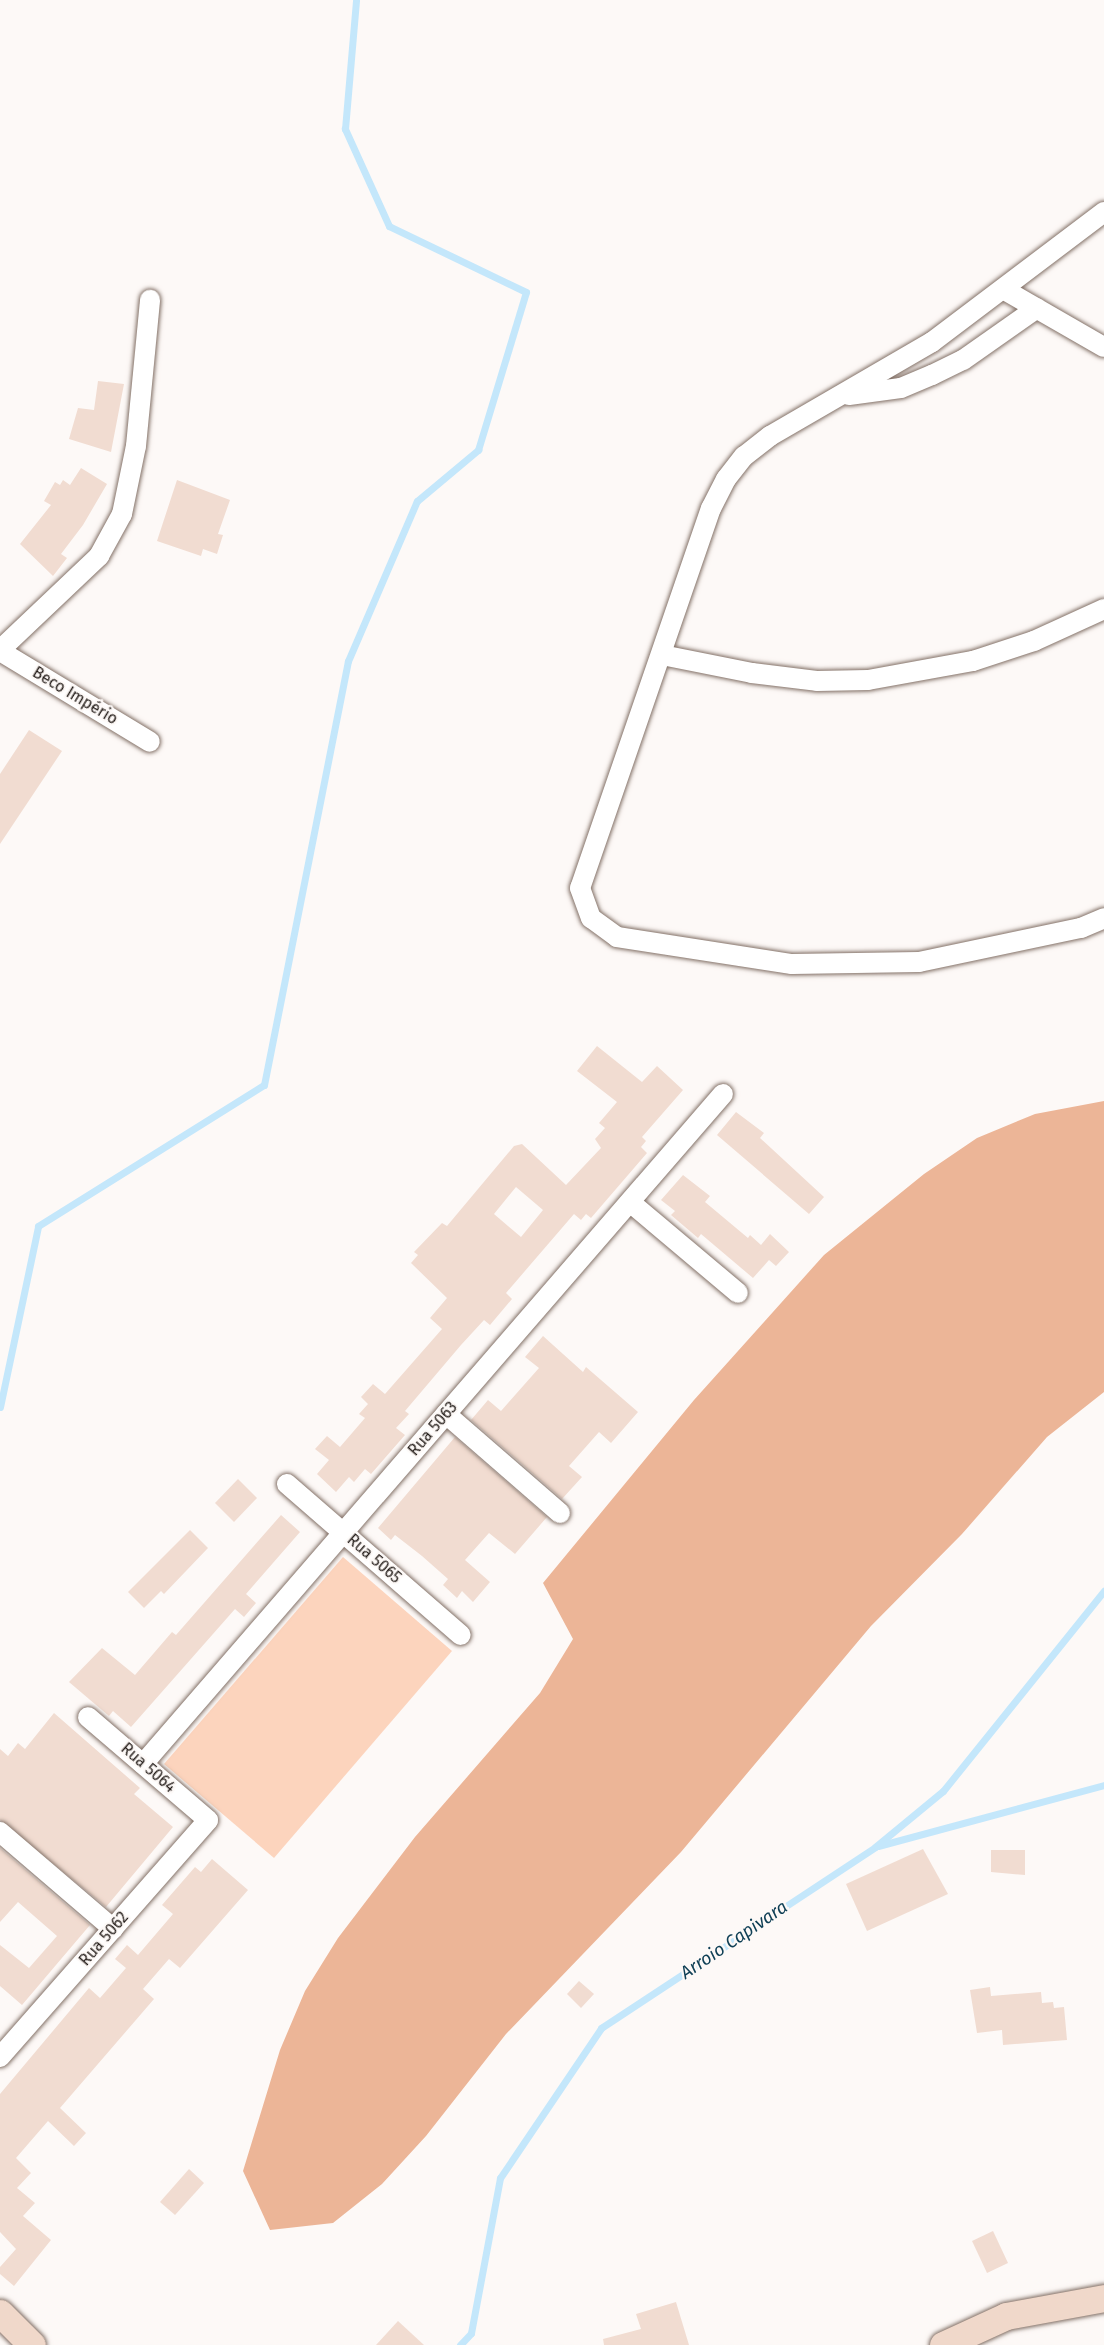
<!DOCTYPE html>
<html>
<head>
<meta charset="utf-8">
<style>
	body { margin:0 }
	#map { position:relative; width:1104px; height:2345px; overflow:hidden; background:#fdf9f7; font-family:"Fira Sans",sans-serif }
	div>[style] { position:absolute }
	.green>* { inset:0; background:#fcd4bd }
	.forest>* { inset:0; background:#ecb597 }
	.stream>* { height:7px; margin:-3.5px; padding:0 3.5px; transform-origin:3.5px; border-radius:3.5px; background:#c4e7fb }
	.building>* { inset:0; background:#f1dcd1 }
	.roads { filter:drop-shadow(0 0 2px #837167) drop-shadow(0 0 2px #837167) }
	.street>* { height:20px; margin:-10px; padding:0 10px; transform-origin:10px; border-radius:10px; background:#fff }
	.secondary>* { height:27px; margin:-13.5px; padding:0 13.5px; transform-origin:13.5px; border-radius:13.5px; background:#f0d8ca }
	span { translate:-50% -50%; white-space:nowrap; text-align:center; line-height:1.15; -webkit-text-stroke:4.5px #fdf9f7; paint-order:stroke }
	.street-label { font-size:16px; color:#211a16 }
	.water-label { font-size:18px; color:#104056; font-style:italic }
</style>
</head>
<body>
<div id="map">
	<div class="green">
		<i style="clip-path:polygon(343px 1557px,452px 1651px,274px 1858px,164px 1764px)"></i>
	</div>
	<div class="forest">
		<i style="clip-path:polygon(1104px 1101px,1104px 1392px,1047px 1437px,962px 1534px,871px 1626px,681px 1852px,506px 2034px,426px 2136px,382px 2184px,333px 2223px,270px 2230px,243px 2171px,280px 2050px,305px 1991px,338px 1938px,415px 1837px,540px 1693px,573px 1639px,543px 1583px,694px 1400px,824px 1255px,924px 1174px,977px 1138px,1035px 1114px)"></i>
	</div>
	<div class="stream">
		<i style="left:0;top:1407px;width:185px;rotate:-78.1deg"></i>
		<i style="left:38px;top:1226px;width:266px;rotate:-32deg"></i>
		<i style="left:264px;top:1085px;width:432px;rotate:-78.8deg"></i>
		<i style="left:348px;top:661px;width:174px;rotate:-66.7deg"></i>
		<i style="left:417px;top:501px;width:80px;rotate:-39.9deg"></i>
		<i style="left:478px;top:450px;width:165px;rotate:-73.1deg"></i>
		<i style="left:526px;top:292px;width:152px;rotate:-154.3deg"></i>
		<i style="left:389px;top:226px;width:107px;rotate:-114.4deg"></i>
		<i style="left:345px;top:129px;width:129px;rotate:-85.1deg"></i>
		<i style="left:878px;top:1846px;width:234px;rotate:-15.1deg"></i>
		<i style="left:460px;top:2345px;width:16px;rotate:-47deg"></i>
		<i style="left:471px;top:2333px;width:158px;rotate:-79.4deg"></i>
		<i style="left:500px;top:2178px;width:181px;rotate:-56deg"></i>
		<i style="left:601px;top:2028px;width:328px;rotate:-33.4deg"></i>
		<i style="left:875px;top:1847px;width:88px;rotate:-39.5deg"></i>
		<i style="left:943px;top:1791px;width:257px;rotate:-51.2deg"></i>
	</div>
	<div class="building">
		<i style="clip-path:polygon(98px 381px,124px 384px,111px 452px,69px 439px,78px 408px,94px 410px)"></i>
		<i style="clip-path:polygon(81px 468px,107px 484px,83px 525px,61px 554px,67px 558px,53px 576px,20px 544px,51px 505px,44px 501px,55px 482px,60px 485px,63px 480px,70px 485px)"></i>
		<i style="clip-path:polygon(177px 480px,230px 500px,218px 534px,223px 535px,217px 554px,203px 549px,201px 556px,157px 541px)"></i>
		<i style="clip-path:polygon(29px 730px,62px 751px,0 844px,0 774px)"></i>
		<i style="clip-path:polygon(evenodd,597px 1046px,642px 1082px,657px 1066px,683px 1090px,642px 1137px,646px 1141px,641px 1147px,647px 1153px,591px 1218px,586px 1214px,581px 1220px,574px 1214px,506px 1293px,512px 1299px,490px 1325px,484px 1320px,461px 1345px,405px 1411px,409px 1414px,396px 1428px,405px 1435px,371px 1474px,365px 1469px,354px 1482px,349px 1477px,336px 1492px,317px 1474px,329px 1460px,315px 1449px,327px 1436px,340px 1447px,365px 1418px,359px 1414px,368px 1404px,361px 1397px,373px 1384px,385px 1394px,442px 1329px,430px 1318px,447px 1298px,411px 1263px,418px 1255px,414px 1252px,442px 1223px,447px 1226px,514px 1146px,522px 1144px,566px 1185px,601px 1148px,595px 1139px,605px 1128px,599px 1123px,617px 1102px,577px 1071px,597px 1046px,516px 1187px,543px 1210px,521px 1237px,494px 1214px,516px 1187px)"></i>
		<i style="clip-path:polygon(736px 1112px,764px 1133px,760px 1138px,824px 1197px,809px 1214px,717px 1135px)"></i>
		<i style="clip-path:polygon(683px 1175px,710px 1196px,705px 1202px,748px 1238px,750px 1235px,761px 1245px,770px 1234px,789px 1252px,776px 1266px,769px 1260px,753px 1278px,701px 1234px,698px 1238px,671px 1215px,675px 1211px,661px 1200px)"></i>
		<i style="clip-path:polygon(543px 1336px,583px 1372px,586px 1367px,638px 1412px,611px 1443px,599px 1432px,569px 1466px,582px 1477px,562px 1499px,471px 1420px,488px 1400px,501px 1411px,539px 1368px,525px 1357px)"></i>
		<i style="clip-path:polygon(455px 1437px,547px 1517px,515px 1554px,489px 1533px,465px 1560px,490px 1582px,473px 1602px,462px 1591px,457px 1598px,443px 1585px,448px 1579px,422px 1556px,395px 1535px,391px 1540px,378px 1528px)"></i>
		<i style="clip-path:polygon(238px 1479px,257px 1498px,234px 1522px,215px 1503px)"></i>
		<i style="clip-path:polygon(281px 1515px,300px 1532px,246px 1594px,256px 1603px,244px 1617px,235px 1609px,131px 1727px,113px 1711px,109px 1716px,69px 1682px,102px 1648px,135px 1675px,172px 1632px,176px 1635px)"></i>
		<i style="clip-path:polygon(190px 1530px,208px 1548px,164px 1594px,161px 1591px,144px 1608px,128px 1592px)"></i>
		<i style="clip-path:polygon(54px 1713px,140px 1788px,134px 1794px,173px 1827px,106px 1907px,0 1820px,0 1749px,8px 1756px,18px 1743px,25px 1749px)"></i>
		<i style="clip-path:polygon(0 1848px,90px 1925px,22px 2005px,0 1986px,0 1945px,29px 1968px,57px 1936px,18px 1902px,0 1922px)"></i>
		<i style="clip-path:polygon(923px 1849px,948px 1894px,867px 1931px,846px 1884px)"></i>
		<i style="clip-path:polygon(991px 1850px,1025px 1850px,1025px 1875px,991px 1872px)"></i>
		<i style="clip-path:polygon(212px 1859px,248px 1890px,180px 1968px,169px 1959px,143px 1989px,154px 1999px,60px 2108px,86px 2133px,74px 2146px,48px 2121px,16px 2158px,31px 2173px,17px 2188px,35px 2203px,23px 2216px,51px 2240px,14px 2286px,0 2274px,0 2267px,16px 2249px,0 2232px,0 2094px,89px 1988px,100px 1998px,126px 1968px,115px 1959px,127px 1945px,138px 1955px,173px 1914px,162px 1905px,195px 1867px,201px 1872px)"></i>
		<i style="clip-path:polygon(579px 1981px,594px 1994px,581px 2008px,567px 1994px)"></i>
		<i style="clip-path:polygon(990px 1987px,991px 1996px,1041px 1992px,1042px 2003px,1053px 2002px,1054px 2008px,1064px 2007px,1067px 2040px,1003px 2045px,1002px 2030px,977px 2033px,970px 1990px)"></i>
		<i style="clip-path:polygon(189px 2169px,204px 2183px,175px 2215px,160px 2202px)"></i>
		<i style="clip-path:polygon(993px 2231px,1008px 2263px,987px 2273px,972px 2241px)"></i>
		<i style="clip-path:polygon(676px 2302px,689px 2345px,604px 2345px,603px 2339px,641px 2329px,636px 2314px)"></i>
		<i style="clip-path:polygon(398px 2321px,424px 2345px,376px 2345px)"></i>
	</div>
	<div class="roads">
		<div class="street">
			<i style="left:1104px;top:212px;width:216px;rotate:142.9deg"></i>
			<i style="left:932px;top:342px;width:187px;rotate:149.9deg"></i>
			<i style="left:770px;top:436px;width:33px;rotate:142deg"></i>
			<i style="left:744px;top:456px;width:29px;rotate:128deg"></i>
			<i style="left:726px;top:479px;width:33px;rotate:117deg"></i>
			<i style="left:711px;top:508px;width:402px;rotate:109deg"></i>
			<i style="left:580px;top:888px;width:32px;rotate:70deg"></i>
			<i style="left:591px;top:918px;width:32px;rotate:36deg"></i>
			<i style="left:617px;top:937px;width:177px;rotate:8.8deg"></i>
			<i style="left:792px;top:964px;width:127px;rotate:-0.9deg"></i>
			<i style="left:919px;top:962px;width:166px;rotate:-11.9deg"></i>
			<i style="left:1081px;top:928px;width:25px;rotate:-23deg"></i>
			<i style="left:1003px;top:289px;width:116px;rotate:29.9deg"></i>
			<i style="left:849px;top:395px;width:52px;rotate:-7.7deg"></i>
			<i style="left:901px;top:388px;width:34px;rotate:-23deg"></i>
			<i style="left:932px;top:375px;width:34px;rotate:-26deg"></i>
			<i style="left:963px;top:360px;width:90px;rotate:-35.1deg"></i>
			<i style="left:0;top:650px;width:137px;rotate:-43.5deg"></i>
			<i style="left:99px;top:556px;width:48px;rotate:-61.3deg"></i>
			<i style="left:122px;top:514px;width:69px;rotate:-78.4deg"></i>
			<i style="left:136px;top:446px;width:147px;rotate:-84.5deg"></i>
			<i style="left:0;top:651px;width:175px;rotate:31.2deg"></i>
			<i style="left:662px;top:655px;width:92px;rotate:11.3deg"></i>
			<i style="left:752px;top:673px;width:65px;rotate:7deg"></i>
			<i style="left:817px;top:681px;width:51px;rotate:-1.1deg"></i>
			<i style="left:868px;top:680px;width:107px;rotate:-10.3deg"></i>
			<i style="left:973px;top:661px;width:64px;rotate:-18.2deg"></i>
			<i style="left:1034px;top:641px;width:77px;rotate:-24.6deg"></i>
			<i style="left:630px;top:1202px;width:141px;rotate:40.1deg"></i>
			<i style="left:446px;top:1414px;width:151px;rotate:41deg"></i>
			<i style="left:287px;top:1484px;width:230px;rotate:41deg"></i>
			<i style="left:143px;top:1764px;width:886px;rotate:-49.12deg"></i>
			<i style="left:0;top:1832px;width:149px;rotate:40.6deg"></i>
			<i style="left:0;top:2057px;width:315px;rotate:-48.7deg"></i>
			<i style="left:208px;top:1820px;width:158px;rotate:-139.4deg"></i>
		</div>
		<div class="secondary">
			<i style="left:0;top:2313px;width:45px;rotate:45deg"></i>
			<i style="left:943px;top:2345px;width:69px;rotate:-24.7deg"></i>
			<i style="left:1006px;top:2316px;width:100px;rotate:-10.4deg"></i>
		</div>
	</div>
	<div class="street-label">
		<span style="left:75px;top:696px;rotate:31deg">Beco Império</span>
		<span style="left:433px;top:1429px;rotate:-49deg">Rua 5063</span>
		<span style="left:374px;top:1559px;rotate:41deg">Rua 5065</span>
		<span style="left:148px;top:1768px;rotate:41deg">Rua 5064</span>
		<span style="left:104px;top:1939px;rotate:-49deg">Rua 5062</span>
	</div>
	<div class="water-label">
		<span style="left:734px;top:1940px;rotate:-34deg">Arroio Capivara</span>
	</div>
</div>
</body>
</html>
